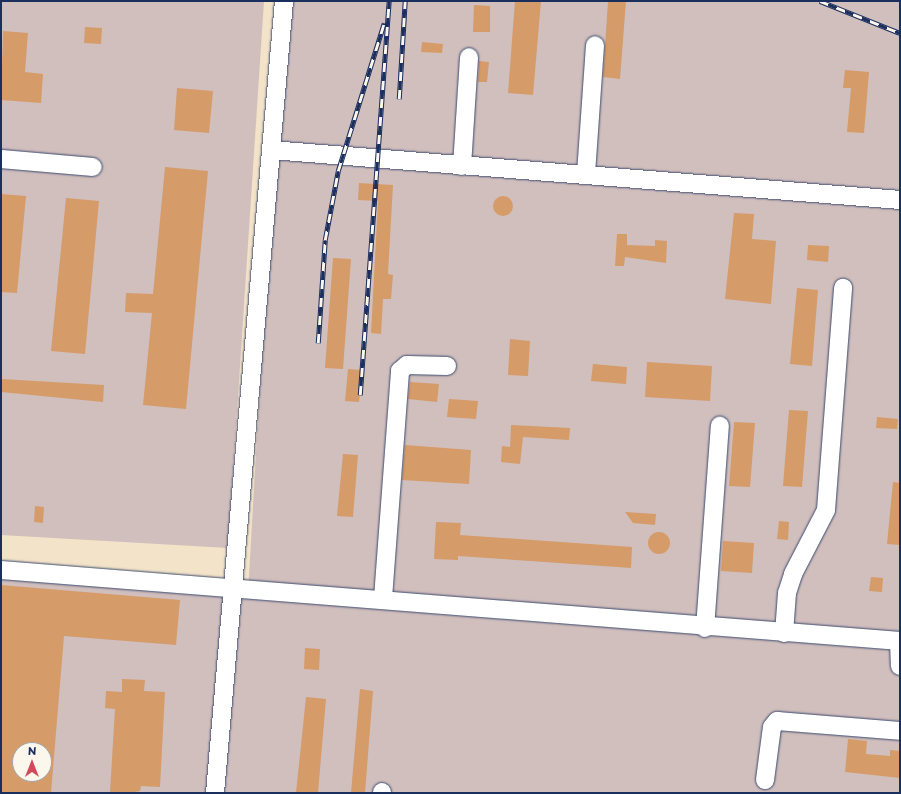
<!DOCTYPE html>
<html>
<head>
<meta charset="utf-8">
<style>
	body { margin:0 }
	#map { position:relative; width:901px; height:794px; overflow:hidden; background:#f3e3c8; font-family:"Playpen Sans",sans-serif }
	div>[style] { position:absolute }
	.industrial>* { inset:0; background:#d1bfbd }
	.building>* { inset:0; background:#d59b69 }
	.round { border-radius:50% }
	.roads { filter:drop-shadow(0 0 1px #3b4a6e) drop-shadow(0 0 1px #3b4a6e) }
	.minor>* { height:18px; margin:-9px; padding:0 9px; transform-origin:9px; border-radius:9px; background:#fff }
	.rail>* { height:4.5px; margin-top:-2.25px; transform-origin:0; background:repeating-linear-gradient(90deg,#fbf7ec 0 9px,#1b2f5e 0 18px); box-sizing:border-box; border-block:1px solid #1b2f5e }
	span { translate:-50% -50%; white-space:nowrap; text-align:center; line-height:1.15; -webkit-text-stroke:3.5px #fbf7ec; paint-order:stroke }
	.frame { position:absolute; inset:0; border:2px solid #1b2f5e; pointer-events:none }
	.north { position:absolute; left:12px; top:742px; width:40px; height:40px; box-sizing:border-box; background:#fbf7ec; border:1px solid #a1a7b3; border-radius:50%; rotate:0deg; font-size:11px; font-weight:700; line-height:16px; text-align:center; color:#1b2f5e }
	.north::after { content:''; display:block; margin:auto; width:14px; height:18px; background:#d1495b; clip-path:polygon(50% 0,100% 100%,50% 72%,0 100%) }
</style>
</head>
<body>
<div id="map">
	<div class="industrial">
		<i style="clip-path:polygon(1px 1px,264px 1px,228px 548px,1px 535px)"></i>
		<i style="clip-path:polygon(evenodd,282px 1px,900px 1px,900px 793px,1px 793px,1px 575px,248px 593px,282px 1px,20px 750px,44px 750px,44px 774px,20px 774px,20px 750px)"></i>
	</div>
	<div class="building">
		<i style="clip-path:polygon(515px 1px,541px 1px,533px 95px,508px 93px)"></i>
		<i style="clip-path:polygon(608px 1px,626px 1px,620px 79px,603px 77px)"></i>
		<i style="clip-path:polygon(474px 5px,490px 6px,490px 32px,473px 32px)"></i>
		<i style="clip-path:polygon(85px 27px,102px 28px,101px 44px,84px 43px)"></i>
		<i style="clip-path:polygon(3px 31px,28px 33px,25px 72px,43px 74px,41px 103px,1px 100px)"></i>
		<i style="clip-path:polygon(422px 42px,443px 44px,442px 53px,421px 52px)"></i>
		<i style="clip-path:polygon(479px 61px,489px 62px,487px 82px,478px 82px)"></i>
		<i style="clip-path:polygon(845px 70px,869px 72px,864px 133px,847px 132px,851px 88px,843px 88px)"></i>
		<i style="clip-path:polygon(177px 88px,213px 91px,209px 133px,174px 130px)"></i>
		<i style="clip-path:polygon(165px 167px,208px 171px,186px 409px,143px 405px,152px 313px,125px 312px,126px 293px,153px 294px)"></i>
		<i style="clip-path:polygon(359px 183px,393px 185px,388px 274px,393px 275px,391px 299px,383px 299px,381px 334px,371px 333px,378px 201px,358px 200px)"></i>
		<i style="clip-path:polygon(1px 194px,26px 196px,17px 293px,1px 292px)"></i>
		<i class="round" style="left:493px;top:196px;width:20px;height:20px"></i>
		<i style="clip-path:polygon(66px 198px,99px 201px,85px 354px,51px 351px)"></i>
		<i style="clip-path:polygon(734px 213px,754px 214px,752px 239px,776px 241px,771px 304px,725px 299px)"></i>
		<i style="clip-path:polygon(617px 234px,627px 234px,627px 245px,655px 246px,655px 240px,667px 241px,666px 263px,625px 257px,624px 266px,615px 266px)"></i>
		<i style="clip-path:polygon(808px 245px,829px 246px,828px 262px,807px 260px)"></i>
		<i style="clip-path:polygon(333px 258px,351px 259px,343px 369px,325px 368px)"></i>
		<i style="clip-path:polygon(797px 288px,818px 290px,812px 366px,790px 364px)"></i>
		<i style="clip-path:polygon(510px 339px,530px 341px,528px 376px,508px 375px)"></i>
		<i style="clip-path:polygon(647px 362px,712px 366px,710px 401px,645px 397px)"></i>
		<i style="clip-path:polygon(593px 364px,627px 367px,626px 384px,591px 381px)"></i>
		<i style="clip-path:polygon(348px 369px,362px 370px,359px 402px,345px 401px)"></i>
		<i style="clip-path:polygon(1px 379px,104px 385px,103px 402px,1px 392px)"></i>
		<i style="clip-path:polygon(410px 382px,439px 384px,437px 402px,408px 399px)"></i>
		<i style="clip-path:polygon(449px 399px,478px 401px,476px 419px,447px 417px)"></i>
		<i style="clip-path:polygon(789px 410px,808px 411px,802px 487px,783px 486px)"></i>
		<i style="clip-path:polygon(877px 417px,898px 419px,897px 429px,876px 428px)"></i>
		<i style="clip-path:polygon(734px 422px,755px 423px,750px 487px,729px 486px)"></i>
		<i style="clip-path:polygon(511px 425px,570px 428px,569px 440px,523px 437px,520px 464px,501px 462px,502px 446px,510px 447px)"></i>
		<i style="clip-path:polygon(405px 445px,471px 450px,469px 484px,402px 480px)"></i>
		<i style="clip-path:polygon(343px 454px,358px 455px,353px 517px,337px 516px)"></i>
		<i style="clip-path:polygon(893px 482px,900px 483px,900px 545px,887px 544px)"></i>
		<i style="clip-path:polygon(35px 506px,44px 507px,43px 523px,34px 522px)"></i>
		<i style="clip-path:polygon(625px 512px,656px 514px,655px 525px,633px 523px)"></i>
		<i style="clip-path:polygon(779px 521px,789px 522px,788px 540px,777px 539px)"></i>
		<i style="clip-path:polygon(436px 522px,461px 523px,460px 535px,632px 547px,631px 568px,458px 556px,458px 560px,434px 559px)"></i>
		<i class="round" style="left:648px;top:532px;width:22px;height:22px"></i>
		<i style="clip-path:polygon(723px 541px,754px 543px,752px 573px,721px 571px)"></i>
		<i style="clip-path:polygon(871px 577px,883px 578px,882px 592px,869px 591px)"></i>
		<i style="clip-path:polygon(evenodd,1px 585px,180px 600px,176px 645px,64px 636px,51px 793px,1px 793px,1px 585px,20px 750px,44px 750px,44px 774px,20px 774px,20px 750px)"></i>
		<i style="clip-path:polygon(305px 648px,320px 649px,319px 670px,304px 669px)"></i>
		<i style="clip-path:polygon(122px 679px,145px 680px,144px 691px,165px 692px,160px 787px,141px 786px,140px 791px,130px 793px,110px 792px,115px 709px,105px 708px,106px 691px,122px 692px)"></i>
		<i style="clip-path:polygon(360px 689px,373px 691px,365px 793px,351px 793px)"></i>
		<i style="clip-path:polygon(306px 697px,326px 699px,318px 793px,296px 793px)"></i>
		<i style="clip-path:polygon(848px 739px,867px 741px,866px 754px,890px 756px,890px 750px,900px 751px,900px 778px,845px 772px)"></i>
	</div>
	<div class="roads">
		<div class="minor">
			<i style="left:271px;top:150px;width:631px;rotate:4.54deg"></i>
			<i style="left:1px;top:159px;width:92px;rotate:5deg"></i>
			<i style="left:462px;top:166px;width:109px;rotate:-86.3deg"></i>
			<i style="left:586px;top:174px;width:129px;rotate:-86deg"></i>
			<i style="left:1px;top:570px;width:902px;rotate:4.52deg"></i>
			<i style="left:383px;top:598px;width:228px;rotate:-85.7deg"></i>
			<i style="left:400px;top:371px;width:9px;rotate:-41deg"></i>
			<i style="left:407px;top:365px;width:40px;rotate:1.4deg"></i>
			<i style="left:705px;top:628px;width:203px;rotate:-85.8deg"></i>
			<i style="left:784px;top:633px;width:40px;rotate:-85.7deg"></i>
			<i style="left:787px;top:593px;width:20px;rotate:-72deg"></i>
			<i style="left:793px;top:574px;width:72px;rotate:-62.7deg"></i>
			<i style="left:826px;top:510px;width:223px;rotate:-85.6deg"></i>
			<i style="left:899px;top:641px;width:25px;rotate:88deg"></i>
			<i style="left:765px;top:780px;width:53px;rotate:-82.5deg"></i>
			<i style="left:772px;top:727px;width:8px;rotate:-50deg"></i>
			<i style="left:777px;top:721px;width:123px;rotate:4.6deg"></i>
			<i style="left:215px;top:793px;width:795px;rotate:-85.02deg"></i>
			<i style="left:382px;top:793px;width:1px;rotate:-90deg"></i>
		</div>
	</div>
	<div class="rail">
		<i style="left:820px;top:1px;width:86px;rotate:21.8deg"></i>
		<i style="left:399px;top:99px;width:98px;rotate:-86.5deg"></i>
		<i style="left:318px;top:343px;width:103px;rotate:-86.1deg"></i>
		<i style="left:325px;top:240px;width:70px;rotate:-79.3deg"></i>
		<i style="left:338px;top:171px;width:155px;rotate:-72.7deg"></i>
		<i style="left:360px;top:395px;width:395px;rotate:-85.8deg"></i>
	</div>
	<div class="frame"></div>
	<div class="north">N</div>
</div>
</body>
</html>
